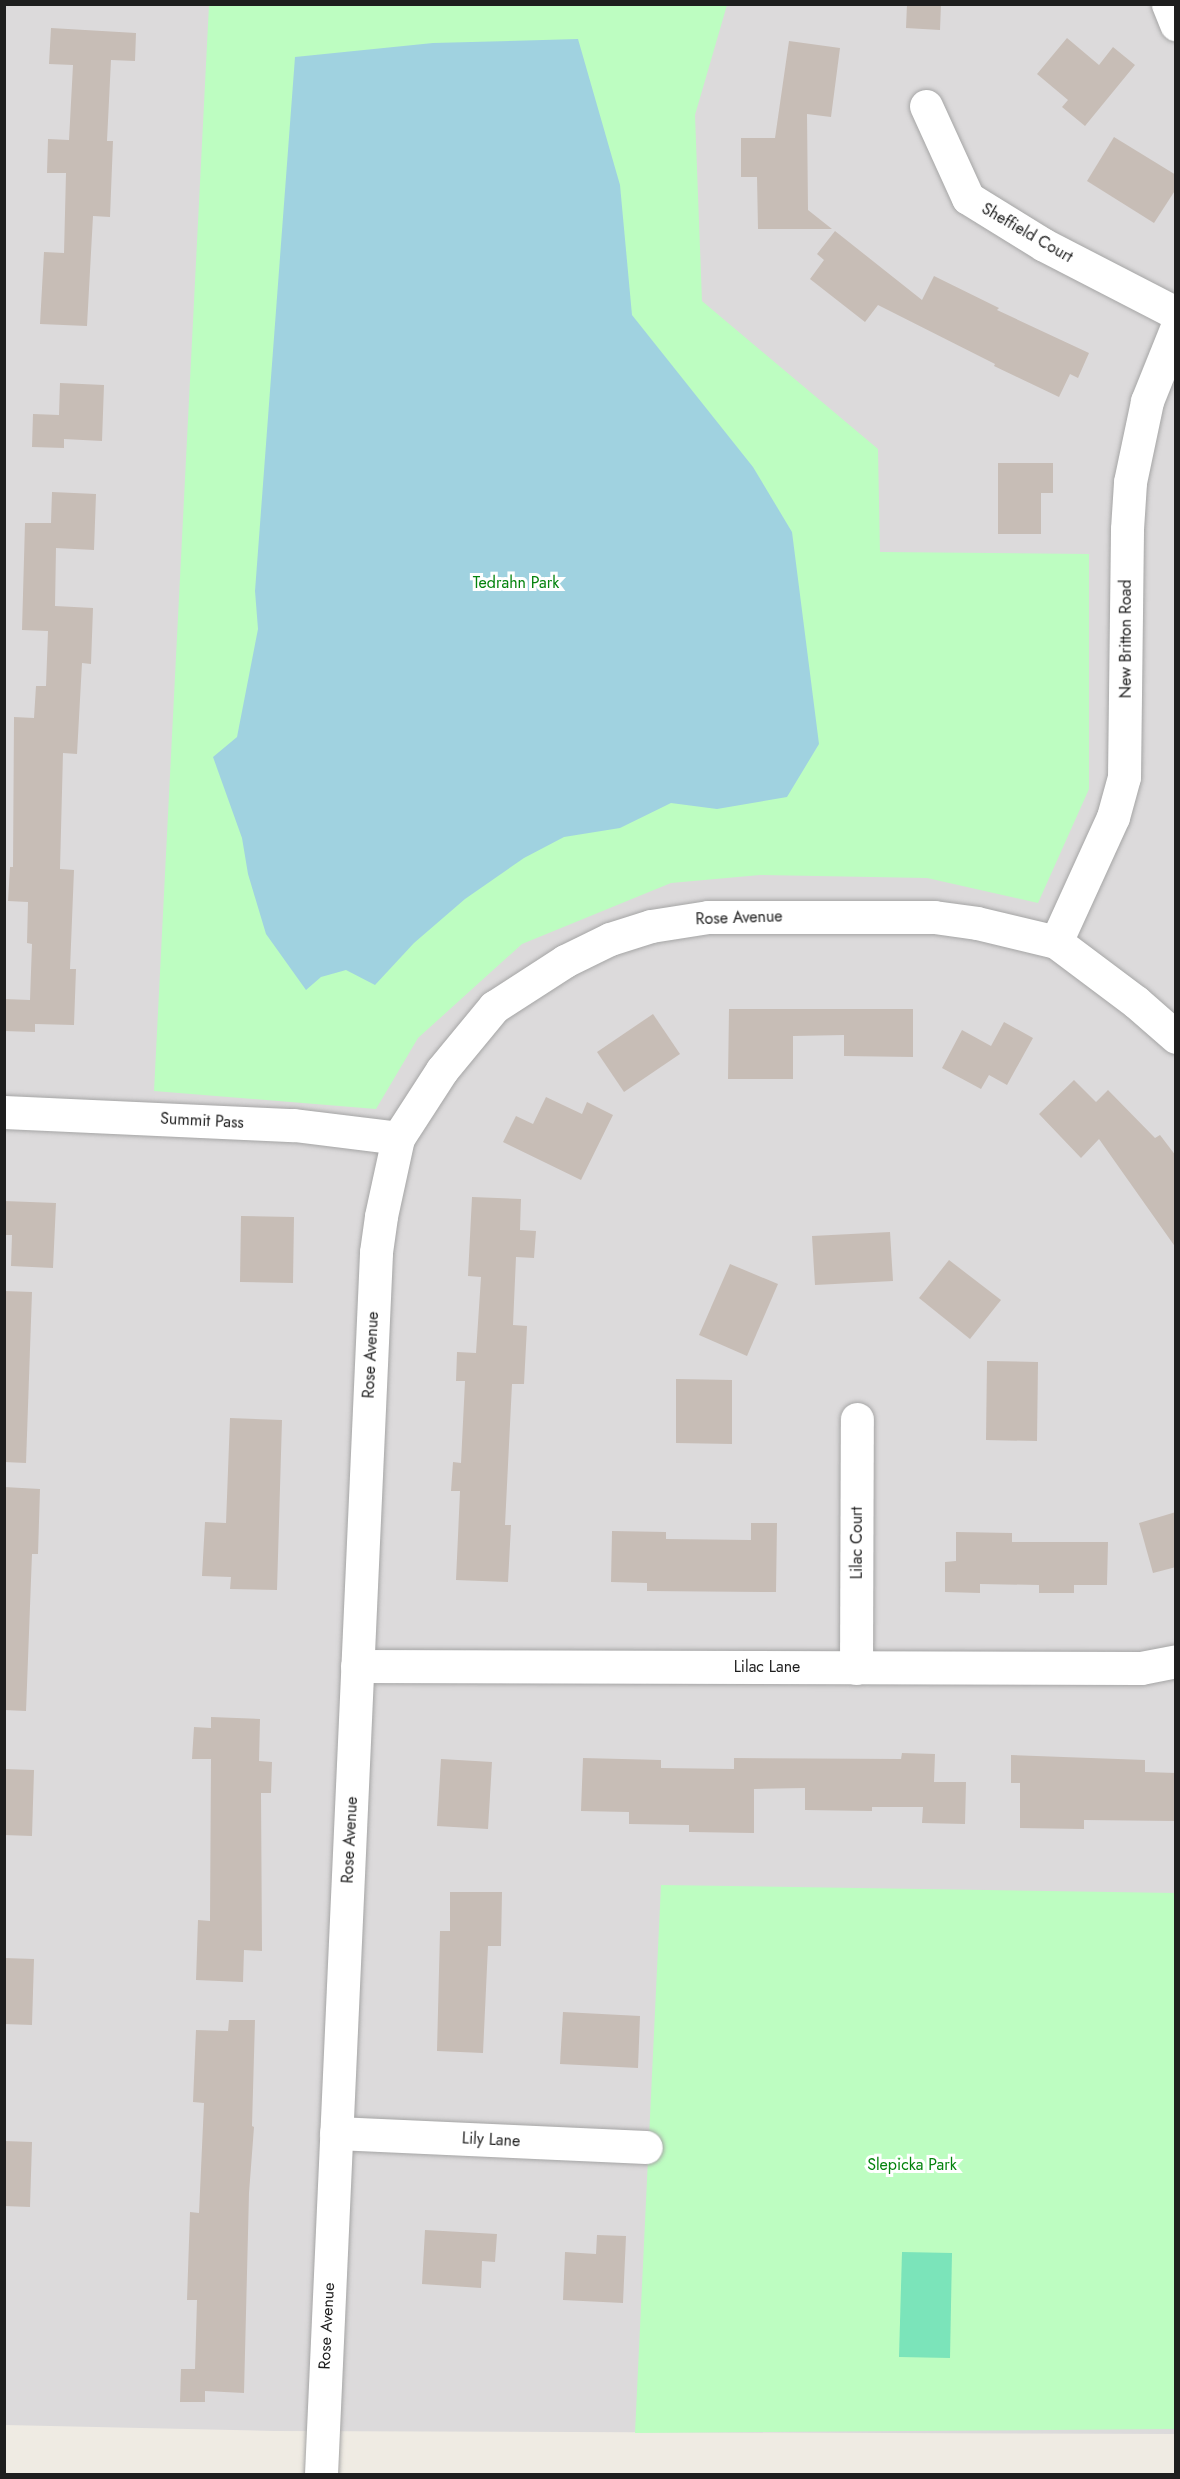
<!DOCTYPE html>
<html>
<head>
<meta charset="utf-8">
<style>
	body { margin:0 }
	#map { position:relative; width:1180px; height:2479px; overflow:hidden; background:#efebe3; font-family:Jost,sans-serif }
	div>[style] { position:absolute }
	.residential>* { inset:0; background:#dcdadb }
	.park>* { inset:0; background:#bdfdc1 }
	.pitch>* { inset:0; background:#7be4ba }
	.water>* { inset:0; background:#a0d2e0 }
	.building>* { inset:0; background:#c7bdb6 }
	.roads { filter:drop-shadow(0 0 2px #a5a5a5) drop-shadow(0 0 2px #a5a5a5) }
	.minor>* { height:33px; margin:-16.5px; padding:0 16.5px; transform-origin:16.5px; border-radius:16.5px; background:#fff }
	span { translate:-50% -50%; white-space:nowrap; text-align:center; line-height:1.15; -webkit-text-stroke:6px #fff; paint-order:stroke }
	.street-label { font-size:16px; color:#1e1e1e }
	.park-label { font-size:16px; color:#04830d }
	.frame { position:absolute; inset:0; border:6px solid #1e1e1e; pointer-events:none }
</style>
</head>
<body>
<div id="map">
	<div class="residential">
		<i style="clip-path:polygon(5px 5px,1175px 5px,1175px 2434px,274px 2431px,5px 2425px)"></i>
	</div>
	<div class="park">
		<i style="clip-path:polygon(209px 5px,727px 5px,695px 115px,702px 301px,878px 449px,880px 552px,1089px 554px,1089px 789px,1038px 903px,927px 878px,760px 875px,671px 883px,522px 944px,418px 1038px,376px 1109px,154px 1091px)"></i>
		<i style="clip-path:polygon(661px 1885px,1175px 1893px,1175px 2429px,635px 2433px)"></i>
	</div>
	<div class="pitch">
		<i style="clip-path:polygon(902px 2252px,952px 2253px,950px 2358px,899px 2357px)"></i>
	</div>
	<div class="water">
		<i style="clip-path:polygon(578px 39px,620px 185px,632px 315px,753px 467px,792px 532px,819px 744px,787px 797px,717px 809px,671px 803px,620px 828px,564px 837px,524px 858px,465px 899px,414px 943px,375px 985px,346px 970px,321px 977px,306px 990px,266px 934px,248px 874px,242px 838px,213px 757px,237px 737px,258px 629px,255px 591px,295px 57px,433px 43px)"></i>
	</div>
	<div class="building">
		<i style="clip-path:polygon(907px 4px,941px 4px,940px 30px,906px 28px)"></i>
		<i style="clip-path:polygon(51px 28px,136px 33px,135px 61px,111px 60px,107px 141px,113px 141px,110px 217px,93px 216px,87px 326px,40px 324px,44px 252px,64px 253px,66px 173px,47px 173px,48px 139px,69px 140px,73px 65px,49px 64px)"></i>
		<i style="clip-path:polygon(1067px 38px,1099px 65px,1113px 47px,1135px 65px,1085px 126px,1062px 107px,1068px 100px,1037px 74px)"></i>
		<i style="clip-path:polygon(789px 41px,840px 48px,831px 117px,807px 114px,808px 210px,832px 229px,758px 229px,757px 177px,741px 177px,741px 138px,775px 138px)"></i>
		<i style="clip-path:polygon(1114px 137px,1176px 175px,1176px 189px,1154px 223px,1087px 181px)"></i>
		<i style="clip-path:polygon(835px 231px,922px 300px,934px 276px,999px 308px,997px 310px,1089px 353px,1078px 378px,1070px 374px,1059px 397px,994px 366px,995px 364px,878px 305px,865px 322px,810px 279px,824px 260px,817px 254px)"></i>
		<i style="clip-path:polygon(60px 383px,104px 385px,102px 441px,64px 439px,64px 448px,32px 447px,33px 414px,59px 415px)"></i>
		<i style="clip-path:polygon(998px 463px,1053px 463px,1053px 493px,1041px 493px,1041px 534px,998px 534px)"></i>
		<i style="clip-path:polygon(52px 492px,96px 494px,94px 550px,56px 548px,55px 606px,93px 608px,91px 664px,82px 663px,77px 754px,63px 753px,60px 869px,74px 870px,70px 969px,76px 969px,74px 1025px,35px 1024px,35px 1032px,4px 1031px,4px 999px,30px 1000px,32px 944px,27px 943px,28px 902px,8px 901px,10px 867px,13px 867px,14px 717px,34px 718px,36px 686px,46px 686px,48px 631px,22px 630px,25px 523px,51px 523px)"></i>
		<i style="clip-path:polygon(729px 1009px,913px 1009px,913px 1057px,844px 1056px,844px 1035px,793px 1036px,793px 1079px,728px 1079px)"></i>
		<i style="clip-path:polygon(653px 1014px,680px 1054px,624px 1092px,597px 1052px)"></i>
		<i style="clip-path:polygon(1004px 1022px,1033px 1038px,1007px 1085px,989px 1075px,981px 1089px,942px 1068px,962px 1030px,991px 1046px)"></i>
		<i style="clip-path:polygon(1074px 1080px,1096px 1102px,1108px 1090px,1155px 1138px,1160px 1135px,1176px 1156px,1176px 1248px,1099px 1139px,1081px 1158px,1039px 1114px)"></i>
		<i style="clip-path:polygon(546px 1097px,582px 1114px,587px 1102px,613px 1115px,581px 1180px,503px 1142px,516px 1116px,533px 1124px)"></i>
		<i style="clip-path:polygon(472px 1197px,521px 1199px,520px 1230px,536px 1231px,534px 1258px,516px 1257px,513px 1325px,527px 1326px,524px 1384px,512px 1384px,505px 1525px,511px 1525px,508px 1582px,456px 1580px,460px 1491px,451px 1491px,453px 1462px,461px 1463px,465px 1381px,456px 1381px,457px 1352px,476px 1353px,481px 1277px,468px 1276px)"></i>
		<i style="clip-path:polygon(4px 1201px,56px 1203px,53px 1268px,11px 1266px,12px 1235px,4px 1235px)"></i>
		<i style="clip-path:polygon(241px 1216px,294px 1217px,293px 1283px,240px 1282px)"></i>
		<i style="clip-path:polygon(890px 1232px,893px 1281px,815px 1285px,812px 1236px)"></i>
		<i style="clip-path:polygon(949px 1260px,1001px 1300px,970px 1339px,919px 1298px)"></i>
		<i style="clip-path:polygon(730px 1264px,778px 1284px,747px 1356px,699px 1335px)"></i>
		<i style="clip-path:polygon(4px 1291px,32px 1292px,26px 1463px,4px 1462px)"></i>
		<i style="clip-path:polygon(987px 1361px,1038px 1362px,1037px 1441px,986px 1440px)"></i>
		<i style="clip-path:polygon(676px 1379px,732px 1380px,732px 1444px,676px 1443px)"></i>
		<i style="clip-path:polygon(230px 1418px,282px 1420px,277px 1590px,230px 1589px,231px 1577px,202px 1576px,205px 1522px,226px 1523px)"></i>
		<i style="clip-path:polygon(4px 1487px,40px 1489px,38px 1554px,32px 1554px,26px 1711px,4px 1710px)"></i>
		<i style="clip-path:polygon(1176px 1512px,1176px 1567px,1153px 1573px,1139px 1523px)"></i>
		<i style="clip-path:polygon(751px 1523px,777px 1523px,776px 1592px,647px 1591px,647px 1583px,611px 1582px,612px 1531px,666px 1532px,666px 1539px,751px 1540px)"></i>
		<i style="clip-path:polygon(956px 1532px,1012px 1533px,1012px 1542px,1108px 1542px,1107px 1585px,1074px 1585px,1074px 1593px,1039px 1593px,1039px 1585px,980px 1584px,980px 1593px,945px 1592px,945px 1562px,956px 1561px)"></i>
		<i style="clip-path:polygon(211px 1717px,260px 1719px,259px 1761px,272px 1762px,271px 1793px,261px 1793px,262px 1951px,244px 1950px,243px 1982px,196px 1980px,198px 1920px,210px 1921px,211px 1759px,192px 1759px,194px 1727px,211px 1728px)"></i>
		<i style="clip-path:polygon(902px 1753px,935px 1754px,934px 1782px,966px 1782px,965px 1824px,922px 1823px,923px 1807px,872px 1807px,872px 1811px,805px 1810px,805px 1788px,754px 1789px,754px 1833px,689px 1832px,689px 1825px,629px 1824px,629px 1812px,581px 1811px,583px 1758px,661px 1760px,661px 1768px,734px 1769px,734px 1758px,901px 1759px)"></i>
		<i style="clip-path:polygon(1011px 1755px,1145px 1760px,1145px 1772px,1176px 1773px,1176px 1821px,1084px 1820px,1084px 1829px,1020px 1828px,1020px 1783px,1011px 1783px)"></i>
		<i style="clip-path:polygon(441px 1759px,492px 1762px,488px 1829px,437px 1826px)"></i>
		<i style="clip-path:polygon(4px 1769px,34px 1770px,32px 1836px,4px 1835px)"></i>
		<i style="clip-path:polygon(450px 1892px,502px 1892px,501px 1946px,488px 1946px,483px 2053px,437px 2051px,440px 1931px,450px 1931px)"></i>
		<i style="clip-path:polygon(4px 1958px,34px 1959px,32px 2025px,4px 2024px)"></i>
		<i style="clip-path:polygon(563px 2012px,640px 2016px,638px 2068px,560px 2064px)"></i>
		<i style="clip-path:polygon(229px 2020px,255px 2020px,252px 2126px,254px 2127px,249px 2193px,244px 2393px,205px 2391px,205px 2402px,180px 2402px,181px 2369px,195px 2369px,197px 2300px,187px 2300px,190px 2212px,199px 2213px,204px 2103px,193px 2102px,196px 2030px,228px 2031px)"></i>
		<i style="clip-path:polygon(4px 2141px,32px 2142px,30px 2207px,4px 2206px)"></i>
		<i style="clip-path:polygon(425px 2230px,497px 2234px,495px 2262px,482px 2261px,481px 2288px,422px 2284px)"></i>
		<i style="clip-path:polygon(597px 2235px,626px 2236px,623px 2303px,563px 2300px,565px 2252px,596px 2254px)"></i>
	</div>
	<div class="roads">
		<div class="minor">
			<i style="left:1168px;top:4px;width:22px;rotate:68deg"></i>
			<i style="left:926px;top:106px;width:101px;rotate:65.5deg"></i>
			<i style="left:968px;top:198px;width:89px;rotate:31.7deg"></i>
			<i style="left:1044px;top:245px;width:148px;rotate:27.3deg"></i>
			<i style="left:1056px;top:942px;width:137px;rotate:-65.5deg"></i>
			<i style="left:1113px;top:817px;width:41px;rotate:-74.6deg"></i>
			<i style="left:1124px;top:777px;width:248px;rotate:-89.3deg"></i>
			<i style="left:1127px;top:529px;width:47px;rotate:-86.3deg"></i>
			<i style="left:1130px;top:482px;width:83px;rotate:-78.1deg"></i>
			<i style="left:1147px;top:401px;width:78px;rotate:-68.1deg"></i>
			<i style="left:4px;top:1112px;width:290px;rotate:2.6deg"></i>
			<i style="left:294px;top:1125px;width:105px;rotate:7.1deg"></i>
			<i style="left:357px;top:1666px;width:784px;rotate:0.15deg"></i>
			<i style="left:1141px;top:1668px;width:36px;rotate:-11deg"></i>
			<i style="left:856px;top:1668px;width:249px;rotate:-89.8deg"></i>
			<i style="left:336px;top:2133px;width:310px;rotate:2.6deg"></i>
			<i style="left:321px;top:2474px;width:1223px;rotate:-87.42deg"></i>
			<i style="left:376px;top:1252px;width:36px;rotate:-82deg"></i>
			<i style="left:381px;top:1216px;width:80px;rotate:-77.7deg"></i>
			<i style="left:398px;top:1138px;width:81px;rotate:-57.1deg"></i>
			<i style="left:442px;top:1070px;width:82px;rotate:-50.5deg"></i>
			<i style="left:494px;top:1007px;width:85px;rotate:-32.9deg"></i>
			<i style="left:565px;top:961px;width:50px;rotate:-26.1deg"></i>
			<i style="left:610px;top:939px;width:43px;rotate:-17.6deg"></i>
			<i style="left:651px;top:926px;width:58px;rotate:-9deg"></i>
			<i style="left:708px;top:917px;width:226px"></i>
			<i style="left:934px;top:917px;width:43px;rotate:7.9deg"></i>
			<i style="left:977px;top:923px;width:81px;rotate:13.5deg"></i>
			<i style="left:1056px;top:942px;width:100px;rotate:36.9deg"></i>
			<i style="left:1136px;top:1002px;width:53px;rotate:41.2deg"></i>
		</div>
	</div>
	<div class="street-label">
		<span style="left:1027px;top:233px;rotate:30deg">Sheffield Court</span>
		<span style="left:1126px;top:639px;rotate:-90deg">New Britton Road</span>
		<span style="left:739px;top:918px;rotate:-2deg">Rose Avenue</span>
		<span style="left:202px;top:1121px;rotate:3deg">Summit Pass</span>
		<span style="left:371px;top:1355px;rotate:-87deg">Rose Avenue</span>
		<span style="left:857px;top:1543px;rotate:-90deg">Lilac Court</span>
		<span style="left:767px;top:1667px">Lilac Lane</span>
		<span style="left:350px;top:1840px;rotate:-87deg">Rose Avenue</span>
		<span style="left:491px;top:2140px;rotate:3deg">Lily Lane</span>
		<span style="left:327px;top:2326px;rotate:-87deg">Rose Avenue</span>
	</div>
	<div class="park-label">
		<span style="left:516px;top:583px">Tedrahn Park</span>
		<span style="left:912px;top:2165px">Slepicka Park</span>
	</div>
	<div class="frame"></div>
</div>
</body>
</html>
